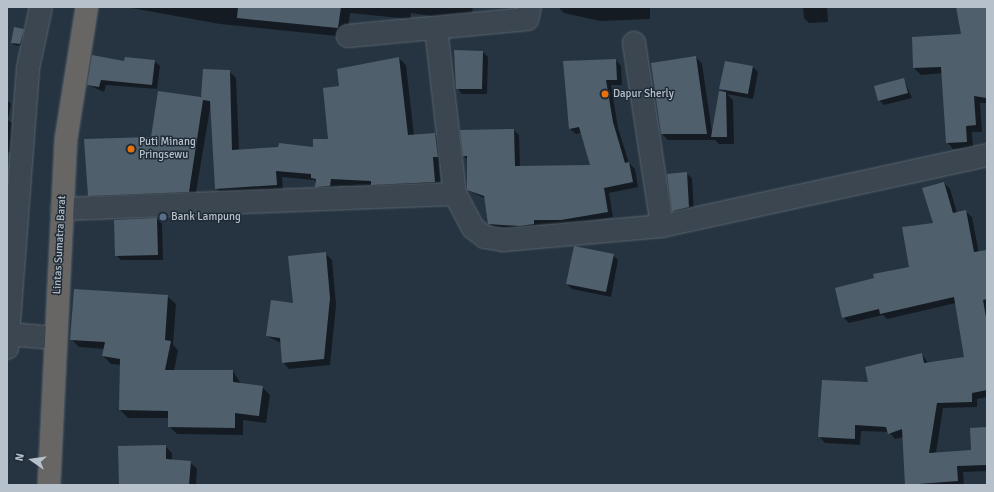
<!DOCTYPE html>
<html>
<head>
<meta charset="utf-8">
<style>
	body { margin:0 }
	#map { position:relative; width:994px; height:492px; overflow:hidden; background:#263441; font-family:Signika,sans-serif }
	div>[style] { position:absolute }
	.shadow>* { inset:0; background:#0007 }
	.building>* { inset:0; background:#505f6c }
	.roads { filter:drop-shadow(0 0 1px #58646e) drop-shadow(0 0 1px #58646e) }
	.minor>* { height:22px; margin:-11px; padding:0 11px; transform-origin:11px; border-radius:11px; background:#3b4651 }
	.tertiary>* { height:22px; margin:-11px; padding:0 11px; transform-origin:11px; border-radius:11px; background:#3b4651 }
	.trunk>* { height:22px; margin:-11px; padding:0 11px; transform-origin:11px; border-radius:11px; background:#686664 }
	.dots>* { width:11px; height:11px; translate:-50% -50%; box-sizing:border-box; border:2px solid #1f2b36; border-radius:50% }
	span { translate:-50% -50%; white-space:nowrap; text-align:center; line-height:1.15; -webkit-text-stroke:3px #1f2b36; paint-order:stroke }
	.poi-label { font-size:11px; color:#b7c1cb }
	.left { translate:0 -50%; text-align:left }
	.street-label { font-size:11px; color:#b7c1cb }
	.frame { position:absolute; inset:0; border:8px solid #b7c1cb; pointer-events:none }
	.north { position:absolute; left:12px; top:440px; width:40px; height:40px; -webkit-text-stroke:3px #1f2b36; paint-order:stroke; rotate:283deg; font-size:11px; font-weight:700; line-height:16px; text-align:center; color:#b7c1cb }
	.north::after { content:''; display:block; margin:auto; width:14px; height:18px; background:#b7c1cb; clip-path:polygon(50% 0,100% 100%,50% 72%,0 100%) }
</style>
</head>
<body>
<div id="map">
	<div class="shadow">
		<i style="clip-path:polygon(126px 7px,473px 7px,470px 22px,411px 13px,410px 19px,350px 13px,347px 37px,220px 24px)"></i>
		<i style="clip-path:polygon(558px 7px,650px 7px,650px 19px,600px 21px,564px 13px)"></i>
		<i style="clip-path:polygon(803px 7px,827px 7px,828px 22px,809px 23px,804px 18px)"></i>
		<i style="clip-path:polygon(957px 7px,987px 7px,987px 103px,980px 103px,982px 132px,972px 132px,973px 148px,953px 149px,947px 142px,942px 73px,921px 75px,914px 68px,963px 35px)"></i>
		<i style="clip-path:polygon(23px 30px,22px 46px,14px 45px,12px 42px)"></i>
		<i style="clip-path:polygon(483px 52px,488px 57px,487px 94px,462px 94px,457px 88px)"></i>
		<i style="clip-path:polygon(696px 57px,702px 64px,712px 132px,725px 93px,720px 88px,753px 67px,758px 72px,753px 99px,727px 94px,733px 100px,734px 144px,719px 144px,715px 140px,668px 140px,662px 134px)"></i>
		<i style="clip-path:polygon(399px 58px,406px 65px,414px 136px,435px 134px,442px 141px,445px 163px,439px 164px,441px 189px,338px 186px,337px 193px,323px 193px,314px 180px,282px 177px,283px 192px,223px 195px,216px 188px,211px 103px,195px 198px,96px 202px,89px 195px,229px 71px,236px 78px,239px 150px,314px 148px,329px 140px,340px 87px)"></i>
		<i style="clip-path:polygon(616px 60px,621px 66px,622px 85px,611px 85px,618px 128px,629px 163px,635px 169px,638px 187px,609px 193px,613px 217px,568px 225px,539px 225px,540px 229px,497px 230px,491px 225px,486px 199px,468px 190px,468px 160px,464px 156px,514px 130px,519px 135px,520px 166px,591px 166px,581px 133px,576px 134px,570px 129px)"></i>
		<i style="clip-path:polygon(154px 61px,160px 66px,157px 89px,106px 85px,104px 92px,88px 85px,125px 62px)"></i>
		<i style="clip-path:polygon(904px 80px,912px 98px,884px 105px,879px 100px)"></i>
		<i style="clip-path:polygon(7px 100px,11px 104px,8px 120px,18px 128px,16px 154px,7px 152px)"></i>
		<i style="clip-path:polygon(686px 173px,692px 178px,694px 212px,678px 216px,673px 210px)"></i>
		<i style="clip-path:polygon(944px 183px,950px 189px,957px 213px,965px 211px,972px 217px,987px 296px,987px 397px,977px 399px,977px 407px,943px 408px,936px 453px,972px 451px,987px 428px,987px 471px,963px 472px,964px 485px,907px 485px,903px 437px,895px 439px,889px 432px,861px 431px,860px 445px,825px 443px,819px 436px,869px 383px,922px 354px,928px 363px,965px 358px,956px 303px,887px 319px,883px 315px,849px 323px,843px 317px,910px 268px,934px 224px)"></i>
		<i style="clip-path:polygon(157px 219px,162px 224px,163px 260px,121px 260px,116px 255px)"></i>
		<i style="clip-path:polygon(325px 253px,332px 260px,336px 305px,330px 365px,289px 369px,283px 362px,281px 343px,267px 336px,294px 304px)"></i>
		<i style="clip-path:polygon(613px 255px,618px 260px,611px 297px,572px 289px,567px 284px)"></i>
		<i style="clip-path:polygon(167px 296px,176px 304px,173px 345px,178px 350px,174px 371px,233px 371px,241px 384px,262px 387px,270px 395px,266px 423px,243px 420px,243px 435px,177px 434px,169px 426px,169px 418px,128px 418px,120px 410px,121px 365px,111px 364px,103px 356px,104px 349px,79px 347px,71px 339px)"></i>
		<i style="clip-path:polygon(165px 446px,172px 453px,172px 461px,190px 462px,197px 469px,196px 485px,120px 485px)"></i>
	</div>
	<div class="building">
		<i style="clip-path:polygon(238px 7px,341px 7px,338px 28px,237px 18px)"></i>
		<i style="clip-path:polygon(956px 7px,987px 7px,987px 98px,974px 96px,976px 125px,966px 126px,967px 142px,946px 143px,941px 67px,913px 68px,912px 37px,961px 34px)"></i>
		<i style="clip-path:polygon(14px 27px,24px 29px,20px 44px,11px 43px)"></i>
		<i style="clip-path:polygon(454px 50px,483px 51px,482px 89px,456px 89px)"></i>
		<i style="clip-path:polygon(92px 55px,124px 61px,125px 57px,155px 60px,152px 85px,101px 80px,99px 87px,87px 85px)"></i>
		<i style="clip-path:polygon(696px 56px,707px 134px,661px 134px,651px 63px)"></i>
		<i style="clip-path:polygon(399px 57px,408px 135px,435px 133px,438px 157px,433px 157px,435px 182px,371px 185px,371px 181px,331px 179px,330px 186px,315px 187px,316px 179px,311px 178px,311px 174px,276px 171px,277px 185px,215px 189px,210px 101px,203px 100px,189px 192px,88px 196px,84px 139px,151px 137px,158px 91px,201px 97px,203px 69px,230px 70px,232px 150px,278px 147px,279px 143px,313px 147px,313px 139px,328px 139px,323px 88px,339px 86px,337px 69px)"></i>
		<i style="clip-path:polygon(616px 59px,617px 80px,606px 80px,613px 122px,625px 163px,629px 162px,633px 182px,604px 188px,608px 212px,561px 220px,534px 220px,534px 224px,520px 226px,488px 224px,484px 196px,467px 190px,467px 156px,463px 156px,460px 130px,514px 129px,515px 166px,590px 165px,579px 127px,569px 129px,563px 61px)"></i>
		<i style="clip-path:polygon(725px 61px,753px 66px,748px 94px,719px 89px)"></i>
		<i style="clip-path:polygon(904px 78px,908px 93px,878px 101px,874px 86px)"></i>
		<i style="clip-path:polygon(719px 91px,726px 92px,727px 137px,711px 137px)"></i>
		<i style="clip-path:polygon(687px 172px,689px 207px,672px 211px,667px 174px)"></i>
		<i style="clip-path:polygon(944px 182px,953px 213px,966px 210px,974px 252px,987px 250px,987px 299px,983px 300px,987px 323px,987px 390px,972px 393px,972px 402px,937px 403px,929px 453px,971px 450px,970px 428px,987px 427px,987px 465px,957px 466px,958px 481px,905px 485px,902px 429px,888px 434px,886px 427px,855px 425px,855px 439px,818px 437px,822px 380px,868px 382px,865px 367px,922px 353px,924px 363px,964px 357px,954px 297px,880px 314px,879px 309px,842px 318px,835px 288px,874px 278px,873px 274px,909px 267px,902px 227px,933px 223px,922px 188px)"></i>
		<i style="clip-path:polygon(157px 218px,158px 255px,115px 256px,114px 220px)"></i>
		<i style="clip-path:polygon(574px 246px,614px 254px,606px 292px,566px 284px)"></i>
		<i style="clip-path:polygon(326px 252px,330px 298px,324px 359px,282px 363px,280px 338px,266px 336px,271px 300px,293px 303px,288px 256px)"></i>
		<i style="clip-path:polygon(74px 289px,168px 295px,165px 340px,171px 341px,165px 370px,233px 370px,233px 382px,263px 386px,259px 416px,235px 413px,235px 428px,168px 427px,168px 411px,119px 410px,120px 359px,102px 356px,105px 342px,70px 340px)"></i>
		<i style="clip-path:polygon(166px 445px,166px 459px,191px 461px,189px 485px,119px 485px,118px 446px)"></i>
	</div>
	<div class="roads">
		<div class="minor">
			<i style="left:436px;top:28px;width:167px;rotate:83.5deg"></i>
			<i style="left:455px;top:194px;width:38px;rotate:62deg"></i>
			<i style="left:473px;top:228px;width:15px;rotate:37deg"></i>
			<i style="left:485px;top:237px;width:18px;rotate:9deg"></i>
			<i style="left:503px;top:240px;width:160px;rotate:-5deg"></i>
			<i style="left:662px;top:226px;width:333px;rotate:-12.3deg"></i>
			<i style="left:348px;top:36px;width:180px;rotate:-5.4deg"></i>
			<i style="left:527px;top:19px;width:12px;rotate:-76deg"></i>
			<i style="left:634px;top:43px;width:185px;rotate:81.3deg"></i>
			<i style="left:62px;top:209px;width:393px;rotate:-2.2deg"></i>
			<i style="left:7px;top:348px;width:281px;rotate:-85.7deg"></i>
			<i style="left:28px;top:68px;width:62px;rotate:-78deg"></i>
		</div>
		<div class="tertiary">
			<i style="left:7px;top:334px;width:48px;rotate:4.8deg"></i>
		</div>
		<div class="trunk">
			<i style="left:49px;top:485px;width:346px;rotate:-87.2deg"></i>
			<i style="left:66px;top:139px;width:134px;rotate:-81deg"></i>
		</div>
	</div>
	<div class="dots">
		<i style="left:605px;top:94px;background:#e8710a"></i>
		<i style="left:131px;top:149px;background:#e8710a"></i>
		<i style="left:163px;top:217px;background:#5c6f8a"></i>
	</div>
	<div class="poi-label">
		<span class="left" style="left:613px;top:94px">Dapur Sherly</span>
		<span class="left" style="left:139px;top:149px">Puti Minang<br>Pringsewu</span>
		<span class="left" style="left:171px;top:217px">Bank Lampung</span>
	</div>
	<div class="street-label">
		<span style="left:60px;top:245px;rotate:-87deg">Lintas Sumatra Barat</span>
	</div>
	<div class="frame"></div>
	<div class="north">N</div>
</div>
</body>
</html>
